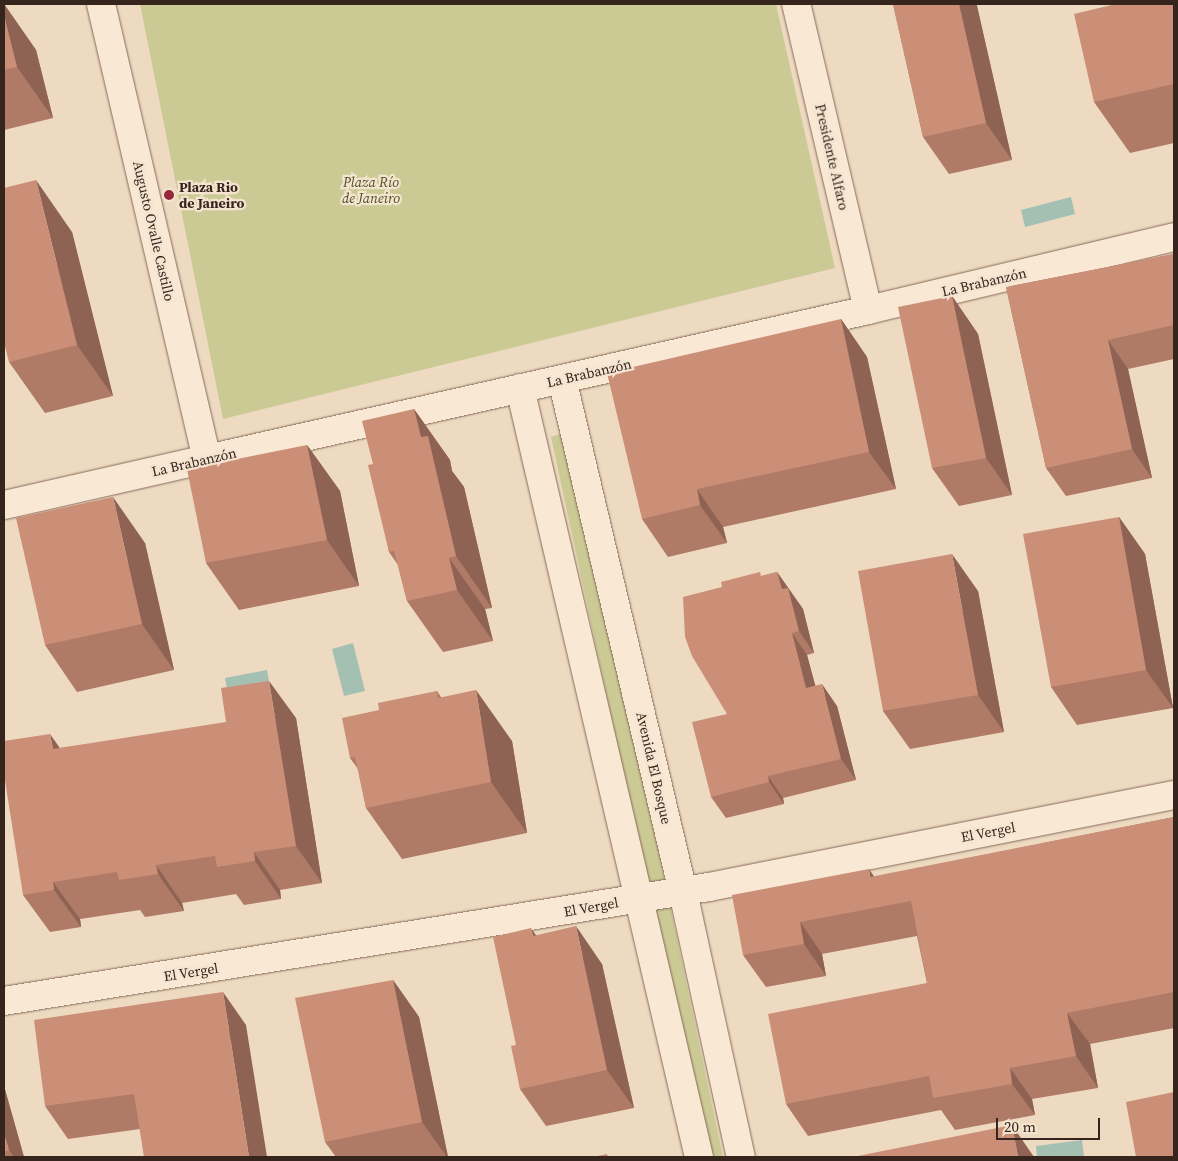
<!DOCTYPE html>
<html>
<head>
<meta charset="utf-8">
<style>
	body { margin:0 }
	#map { position:relative; width:1178px; height:1161px; overflow:hidden; background:#eddac1; font-family:"Source Serif 4",serif }
	div>[style] { position:absolute }
	.green>* { inset:0; background:#cbca95 }
	.water>* { inset:0; background:#a3c0b3 }
	.roads { filter:drop-shadow(0 0 1px #866a59) drop-shadow(0 0 1px #866a59) }
	.minor>* { height:28px; margin:-14px; padding:0 14px; transform-origin:14px; border-radius:14px; background:#f8e8d4 }
	.tertiary>* { height:28px; margin:-14px; padding:0 14px; transform-origin:14px; border-radius:14px; background:#f8e8d4 }
	.wall>* { inset:0; background:#af7a66 }
	.shaded-wall>* { inset:0; background:#8e6353 }
	.building>* { inset:0; background:#cb8e77 }
	.dots>* { width:14px; height:14px; translate:-50% -50%; box-sizing:border-box; border:2px solid #f5e5d0; border-radius:50% }
	span { translate:-50% -50%; white-space:nowrap; text-align:center; line-height:1.15; -webkit-text-stroke:4.5px #f5e5d0; paint-order:stroke }
	.street-label { font-size:14px; color:#36251d }
	.park-label { font-size:14px; color:#4d5224; font-style:italic }
	.poi-label { font-size:14px; color:#36251d; font-weight:700 }
	.left { translate:0 -50%; text-align:left }
	.frame { position:absolute; inset:0; border:5px solid #36251d; pointer-events:none }
	.scale { position:absolute; left:996px; top:1118px; width:104px; height:22px; box-sizing:border-box; border:2px solid #36251d; border-top:0; padding-left:6px; font-size:15px; line-height:18px; white-space:nowrap; color:#36251d; -webkit-text-stroke:4px #f5e5d0; paint-order:stroke }
</style>
</head>
<body>
<div id="map">
	<div class="green">
		<i style="clip-path:polygon(140px 4px,776px 4px,835px 268px,223px 419px)"></i>
		<i style="clip-path:polygon(563px 433px,658px 848px,723px 1157px,708px 1157px,640px 851px,551px 437px)"></i>
	</div>
	<div class="water">
		<i style="clip-path:polygon(1071px 197px,1075px 214px,1025px 227px,1021px 210px)"></i>
		<i style="clip-path:polygon(353px 643px,365px 691px,344px 696px,332px 649px)"></i>
		<i style="clip-path:polygon(267px 670px,271px 692px,229px 700px,225px 678px)"></i>
		<i style="clip-path:polygon(1082px 1140px,1084px 1157px,1037px 1157px,1036px 1146px)"></i>
	</div>
	<div class="roads">
		<div class="minor">
			<i style="left:868px;top:310px;width:315px;rotate:-13.4deg"></i>
			<i style="left:4px;top:505px;width:208px;rotate:-12.8deg"></i>
			<i style="left:4px;top:1001px;width:714px;rotate:-9.19deg"></i>
			<i style="left:709px;top:887px;width:474px;rotate:-11.2deg"></i>
		</div>
		<div class="tertiary">
			<i style="left:101px;top:4px;width:467px;rotate:76.9deg"></i>
			<i style="left:207px;top:459px;width:678px;rotate:-12.7deg"></i>
			<i style="left:868px;top:310px;width:314px;rotate:-103.2deg"></i>
			<i style="left:562px;top:379px;width:527px;rotate:76.73deg"></i>
			<i style="left:683px;top:892px;width:271px;rotate:77.7deg"></i>
			<i style="left:520px;top:388px;width:790px;rotate:76.9deg"></i>
		</div>
	</div>
	<div class="wall">
		<i style="clip-path:polygon(4px 4px,36px 50px,53px 118px,4px 130px)"></i>
		<i style="clip-path:polygon(893px 4px,976px 4px,977px 6px,1012px 160px,949px 174px,923px 137px)"></i>
		<i style="clip-path:polygon(1174px 4px,1174px 143px,1130px 153px,1094px 102px)"></i>
		<i style="clip-path:polygon(72px 232px,113px 396px,45px 413px,9px 362px)"></i>
		<i style="clip-path:polygon(1174px 254px,1174px 359px,1128px 369px,1152px 478px,1066px 496px,1046px 468px,1006px 287px)"></i>
		<i style="clip-path:polygon(952px 296px,978px 334px,1012px 495px,959px 506px,932px 468px)"></i>
		<i style="clip-path:polygon(841px 319px,867px 357px,896px 489px,723px 527px,727px 543px,668px 557px,642px 519px)"></i>
		<i style="clip-path:polygon(414px 409px,450px 460px,452px 471px,464px 487px,492px 608px,485px 609px,493px 641px,443px 652px,407px 601px,398px 565px,389px 552px,373px 464px)"></i>
		<i style="clip-path:polygon(307px 445px,340px 491px,359px 586px,239px 610px,206px 563px)"></i>
		<i style="clip-path:polygon(1119px 517px,1145px 554px,1173px 708px,1077px 725px,1051px 687px)"></i>
		<i style="clip-path:polygon(145px 543px,174px 670px,77px 692px,45px 645px)"></i>
		<i style="clip-path:polygon(777px 572px,803px 609px,814px 653px,807px 655px,815px 686px,837px 706px,856px 780px,783px 798px,784px 804px,726px 818px,711px 797px,727px 714px,762px 576px)"></i>
		<i style="clip-path:polygon(978px 591px,1004px 732px,910px 749px,883px 711px)"></i>
		<i style="clip-path:polygon(437px 691px,441px 697px,512px 741px,527px 833px,402px 859px,366px 808px,358px 769px,350px 758px,379px 710px)"></i>
		<i style="clip-path:polygon(296px 718px,322px 883px,280px 890px,281px 899px,244px 905px,236px 894px,182px 903px,184px 911px,145px 917px,140px 910px,80px 919px,81px 927px,50px 932px,23px 895px,60px 748px)"></i>
		<i style="clip-path:polygon(1174px 817px,1174px 1028px,1090px 1044px,1098px 1088px,1032px 1099px,1035px 1115px,955px 1130px,941px 1110px,808px 1136px,786px 1104px,927px 983px,917px 936px,822px 954px,826px 976px,766px 987px,743px 955px,874px 877px)"></i>
		<i style="clip-path:polygon(536px 935px,602px 964px,634px 1108px,546px 1126px,520px 1089px,516px 1045px)"></i>
		<i style="clip-path:polygon(393px 980px,419px 1017px,448px 1157px,336px 1157px,325px 1142px)"></i>
		<i style="clip-path:polygon(246px 1025px,140px 1129px,68px 1139px,45px 1106px)"></i>
		<i style="clip-path:polygon(4px 1086px,24px 1157px,4px 1157px)"></i>
	</div>
	<div class="shaded-wall">
		<i style="clip-path:polygon(4px 4px,36px 50px,53px 118px,17px 67px,4px 15px)"></i>
		<i style="clip-path:polygon(959px 4px,976px 4px,977px 6px,1012px 160px,986px 123px)"></i>
		<i style="clip-path:polygon(36px 180px,72px 232px,113px 396px,77px 345px)"></i>
		<i style="clip-path:polygon(952px 296px,978px 334px,1012px 495px,986px 458px)"></i>
		<i style="clip-path:polygon(841px 319px,867px 357px,896px 489px,869px 452px)"></i>
		<i style="clip-path:polygon(1108px 340px,1128px 369px,1152px 478px,1132px 449px)"></i>
		<i style="clip-path:polygon(414px 409px,450px 460px,452px 471px,464px 487px,492px 608px,456px 556px,421px 437px)"></i>
		<i style="clip-path:polygon(307px 445px,340px 491px,359px 586px,327px 540px)"></i>
		<i style="clip-path:polygon(697px 489px,723px 527px,727px 543px,700px 505px)"></i>
		<i style="clip-path:polygon(113px 497px,145px 543px,174px 670px,142px 624px)"></i>
		<i style="clip-path:polygon(1119px 517px,1145px 554px,1173px 708px,1146px 670px)"></i>
		<i style="clip-path:polygon(952px 554px,978px 591px,1004px 732px,978px 695px)"></i>
		<i style="clip-path:polygon(449px 558px,485px 609px,493px 641px,457px 590px)"></i>
		<i style="clip-path:polygon(777px 572px,803px 609px,814px 653px,799px 631px,782px 589px)"></i>
		<i style="clip-path:polygon(792px 633px,807px 655px,822px 710px,806px 688px)"></i>
		<i style="clip-path:polygon(269px 681px,296px 718px,322px 883px,296px 846px)"></i>
		<i style="clip-path:polygon(822px 684px,837px 706px,856px 780px,841px 759px)"></i>
		<i style="clip-path:polygon(476px 690px,512px 741px,527px 833px,491px 782px)"></i>
		<i style="clip-path:polygon(50px 734px,76px 771px,53px 749px)"></i>
		<i style="clip-path:polygon(768px 776px,783px 798px,784px 804px,769px 782px)"></i>
		<i style="clip-path:polygon(254px 852px,280px 890px,281px 899px,255px 861px)"></i>
		<i style="clip-path:polygon(156px 865px,182px 903px,184px 911px,158px 874px)"></i>
		<i style="clip-path:polygon(869px 869px,891px 901px,870px 877px)"></i>
		<i style="clip-path:polygon(53px 882px,80px 919px,81px 927px,54px 890px)"></i>
		<i style="clip-path:polygon(800px 922px,822px 954px,826px 976px,804px 944px)"></i>
		<i style="clip-path:polygon(576px 926px,602px 964px,634px 1108px,607px 1070px)"></i>
		<i style="clip-path:polygon(531px 928px,557px 966px,533px 936px)"></i>
		<i style="clip-path:polygon(393px 980px,419px 1017px,448px 1157px,447px 1157px,422px 1122px)"></i>
		<i style="clip-path:polygon(223px 992px,246px 1025px,267px 1157px,249px 1157px)"></i>
		<i style="clip-path:polygon(1067px 1013px,1090px 1044px,1098px 1088px,1076px 1056px)"></i>
		<i style="clip-path:polygon(1010px 1068px,1032px 1099px,1035px 1115px,1012px 1084px)"></i>
		<i style="clip-path:polygon(4px 1086px,24px 1157px,14px 1157px,9px 1150px,4px 1133px)"></i>
		<i style="clip-path:polygon(1012px 1125px,1034px 1157px,1018px 1157px)"></i>
	</div>
	<div class="building">
		<i style="clip-path:polygon(893px 4px,959px 4px,986px 123px,923px 137px)"></i>
		<i style="clip-path:polygon(1116px 4px,1174px 4px,1174px 84px,1094px 102px,1074px 14px)"></i>
		<i style="clip-path:polygon(4px 15px,17px 67px,4px 70px)"></i>
		<i style="clip-path:polygon(36px 180px,77px 345px,9px 362px,4px 342px,4px 188px)"></i>
		<i style="clip-path:polygon(1174px 254px,1174px 325px,1108px 340px,1132px 449px,1046px 468px,1006px 287px)"></i>
		<i style="clip-path:polygon(952px 296px,986px 458px,932px 468px,898px 307px)"></i>
		<i style="clip-path:polygon(841px 319px,869px 452px,697px 489px,700px 505px,642px 519px,607px 373px)"></i>
		<i style="clip-path:polygon(414px 409px,421px 437px,428px 436px,456px 556px,449px 558px,457px 590px,407px 601px,394px 551px,389px 552px,368px 465px,373px 464px,362px 421px)"></i>
		<i style="clip-path:polygon(307px 445px,327px 540px,206px 563px,187px 469px)"></i>
		<i style="clip-path:polygon(113px 497px,142px 624px,45px 645px,16px 518px)"></i>
		<i style="clip-path:polygon(1119px 517px,1146px 670px,1051px 687px,1023px 534px)"></i>
		<i style="clip-path:polygon(952px 554px,978px 695px,883px 711px,858px 571px)"></i>
		<i style="clip-path:polygon(760px 572px,761px 576px,777px 572px,782px 589px,788px 588px,799px 631px,792px 633px,806px 688px,822px 684px,841px 759px,768px 776px,769px 782px,711px 797px,692px 722px,727px 714px,692px 656px,685px 637px,683px 597px,722px 587px,721px 582px)"></i>
		<i style="clip-path:polygon(269px 681px,296px 846px,254px 852px,255px 861px,217px 867px,215px 856px,156px 865px,158px 874px,119px 880px,117px 872px,53px 882px,54px 890px,23px 895px,4px 774px,4px 741px,50px 734px,53px 749px,226px 722px,221px 688px)"></i>
		<i style="clip-path:polygon(476px 690px,491px 782px,366px 808px,355px 757px,350px 758px,342px 718px,379px 710px,378px 703px,437px 691px,438px 698px)"></i>
		<i style="clip-path:polygon(1174px 817px,1174px 992px,1067px 1013px,1076px 1056px,1010px 1068px,1012px 1084px,933px 1098px,929px 1076px,786px 1104px,768px 1014px,927px 983px,911px 901px,800px 922px,804px 944px,743px 955px,732px 895px,869px 869px,870px 877px)"></i>
		<i style="clip-path:polygon(576px 926px,607px 1070px,520px 1089px,511px 1046px,516px 1045px,493px 937px,531px 928px,533px 936px)"></i>
		<i style="clip-path:polygon(393px 980px,422px 1122px,325px 1142px,295px 998px)"></i>
		<i style="clip-path:polygon(223px 992px,249px 1157px,144px 1157px,134px 1094px,45px 1106px,34px 1020px)"></i>
		<i style="clip-path:polygon(1174px 1092px,1174px 1157px,1136px 1157px,1126px 1102px)"></i>
		<i style="clip-path:polygon(1012px 1125px,1018px 1157px,853px 1157px)"></i>
		<i style="clip-path:polygon(4px 1133px,9px 1150px,4px 1152px)"></i>
		<i style="clip-path:polygon(607px 1154px,608px 1157px,593px 1157px)"></i>
	</div>
	<div class="dots">
		<i style="left:169px;top:195px;background:#952939"></i>
	</div>
	<div class="street-label">
		<span style="left:832px;top:157px;rotate:77deg">Presidente Alfaro</span>
		<span style="left:154px;top:231px;rotate:77deg">Augusto Ovalle Castillo</span>
		<span style="left:984px;top:282px;rotate:-13deg">La Brabanzón</span>
		<span style="left:589px;top:373px;rotate:-13deg">La Brabanzón</span>
		<span style="left:194px;top:462px;rotate:-13deg">La Brabanzón</span>
		<span style="left:654px;top:768px;rotate:77deg">Avenida El Bosque</span>
		<span style="left:988px;top:832px;rotate:-11deg">El Vergel</span>
		<span style="left:591px;top:907px;rotate:-10deg">El Vergel</span>
		<span style="left:191px;top:972px;rotate:-9deg">El Vergel</span>
	</div>
	<div class="park-label">
		<span style="left:371px;top:190px">Plaza Río<br>de Janeiro</span>
	</div>
	<div class="poi-label">
		<span class="left" style="left:179px;top:195px">Plaza Rio<br>de Janeiro</span>
	</div>
	<div class="frame"></div>
	<div class="scale">20 m</div>
</div>
</body>
</html>
